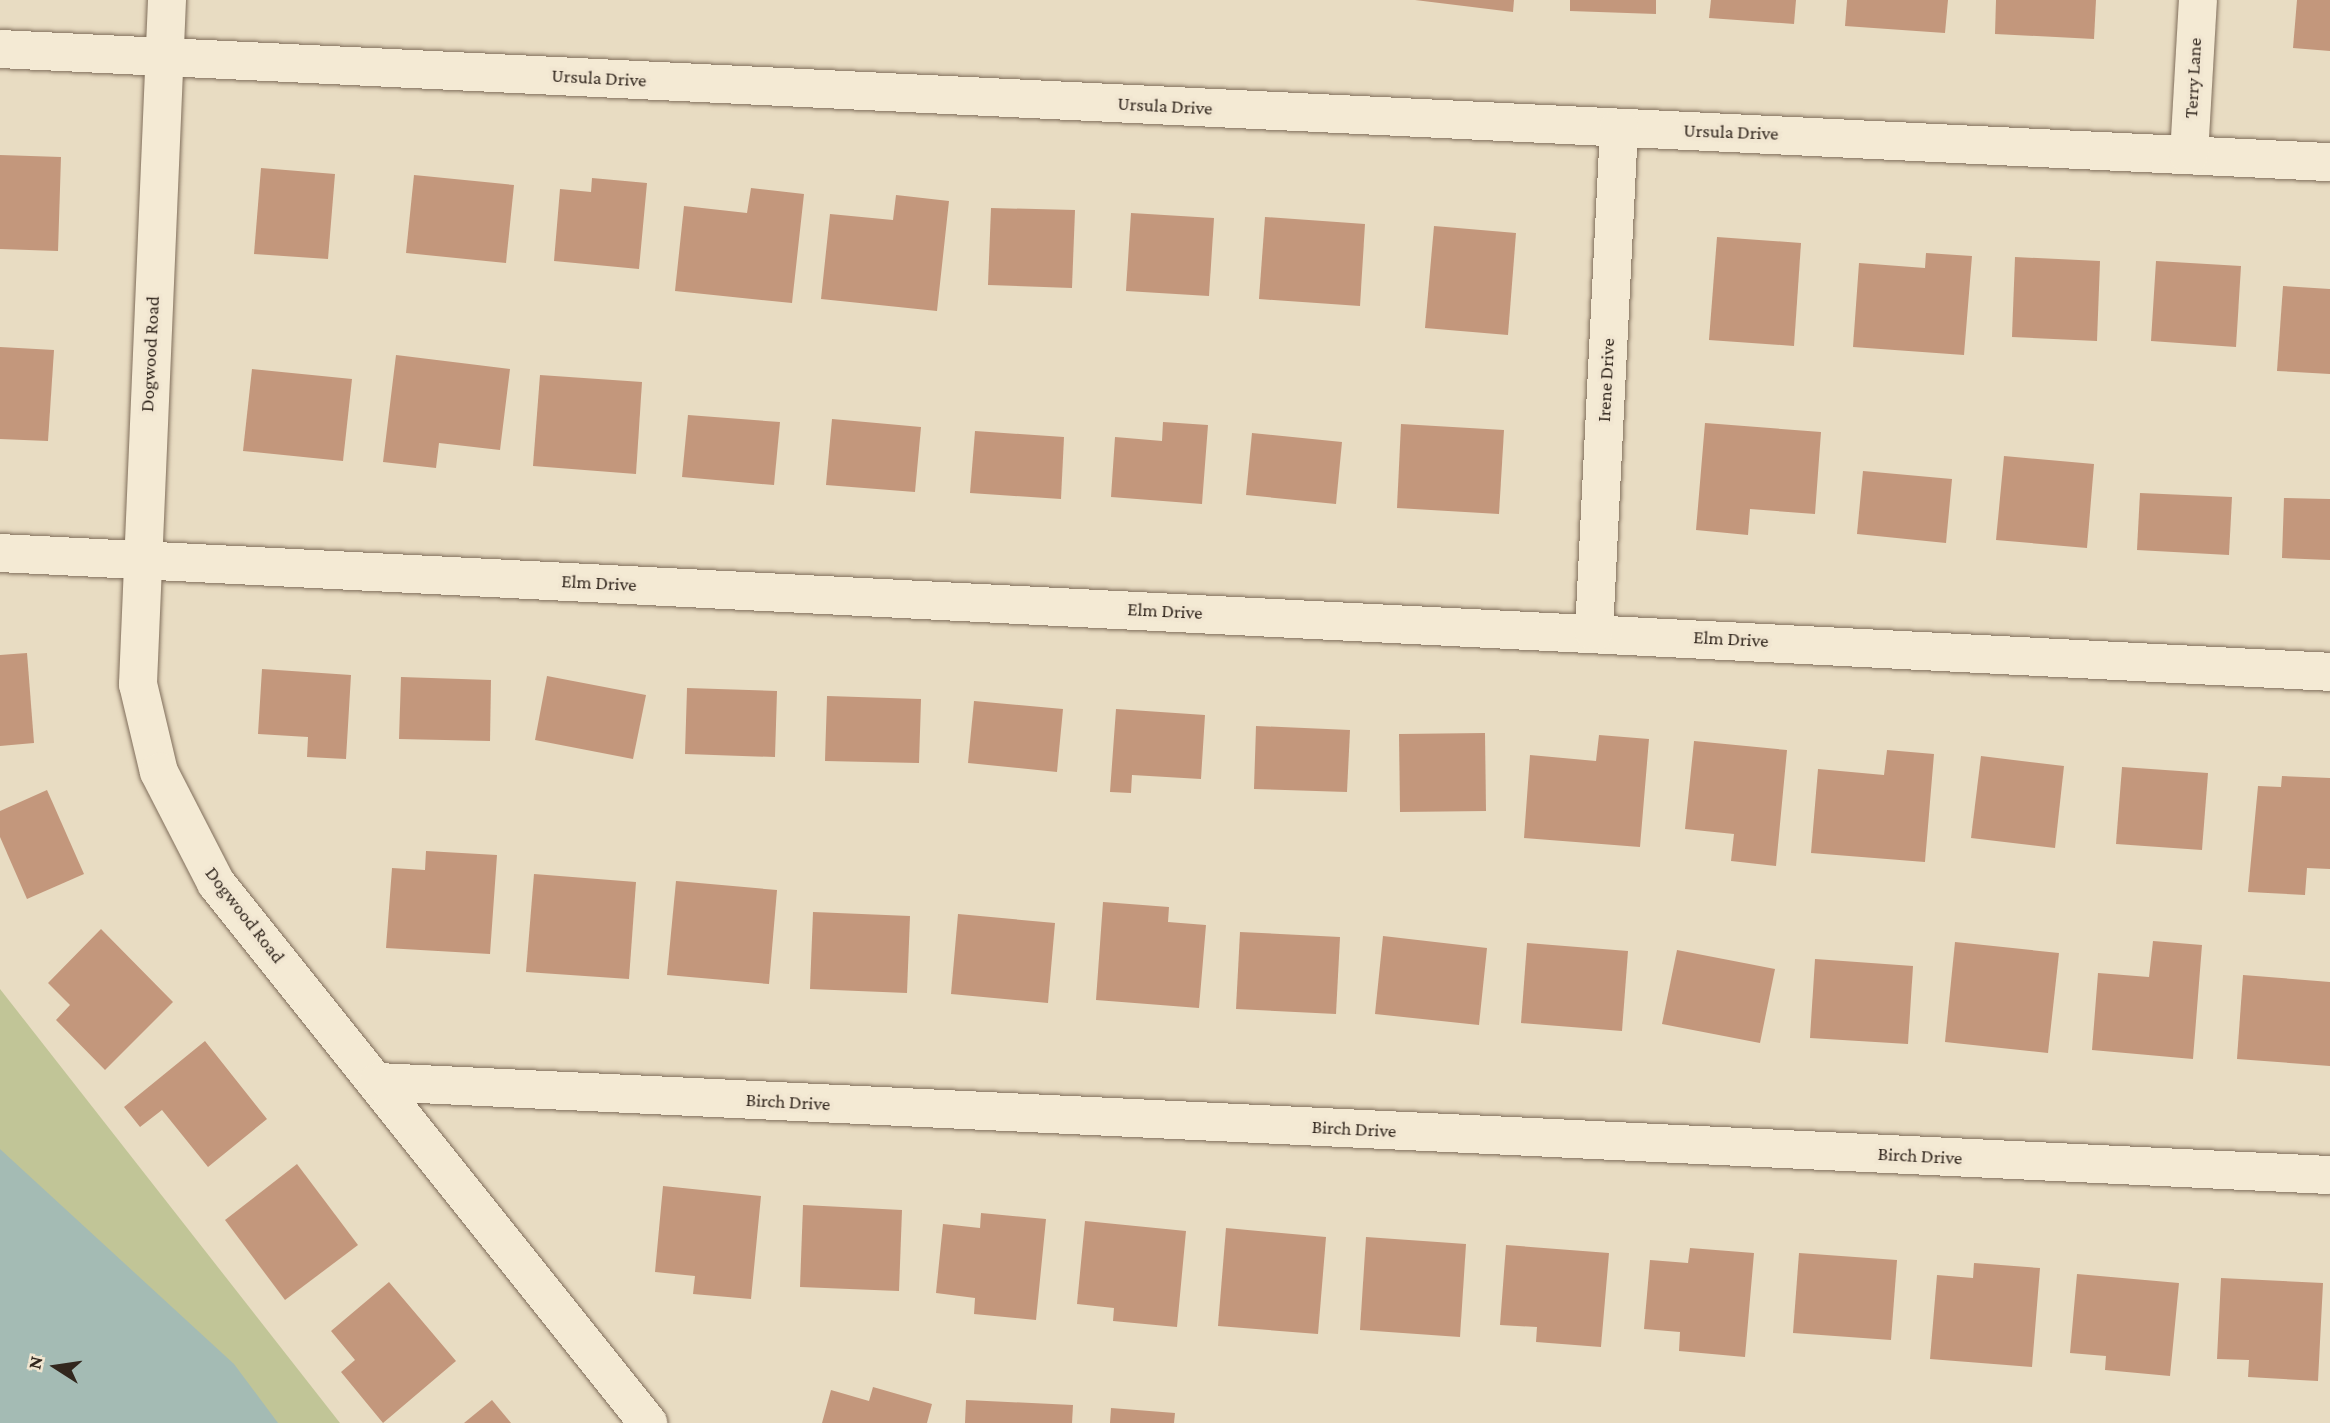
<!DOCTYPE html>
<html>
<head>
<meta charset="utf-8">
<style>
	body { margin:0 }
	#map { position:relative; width:2330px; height:1423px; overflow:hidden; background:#e8dcc2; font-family:"Crimson Pro",serif }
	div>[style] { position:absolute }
	.green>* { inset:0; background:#c1c597 }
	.water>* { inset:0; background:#a4bbb4 }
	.building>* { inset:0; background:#c3977c }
	.roads { filter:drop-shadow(0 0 2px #806e5b) drop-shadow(0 0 2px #806e5b) }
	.minor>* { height:38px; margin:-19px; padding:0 19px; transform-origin:19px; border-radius:19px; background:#f4ead4 }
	span { translate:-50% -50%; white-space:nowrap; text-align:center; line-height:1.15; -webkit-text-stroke:7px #f1e6d1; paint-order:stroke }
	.street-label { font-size:19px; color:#32271e }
	.north { position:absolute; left:21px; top:1332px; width:70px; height:70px; -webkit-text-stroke:5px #f1e6d1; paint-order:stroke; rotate:282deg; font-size:19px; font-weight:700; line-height:28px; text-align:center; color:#32271e }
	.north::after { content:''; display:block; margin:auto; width:24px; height:32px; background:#32271e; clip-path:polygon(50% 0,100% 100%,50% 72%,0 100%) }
</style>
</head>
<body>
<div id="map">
	<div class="green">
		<i style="clip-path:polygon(0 989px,340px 1423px,0 1423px)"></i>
	</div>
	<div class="water">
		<i style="clip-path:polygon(0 1149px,234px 1364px,278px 1423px,0 1423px)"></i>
	</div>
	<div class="building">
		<i style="clip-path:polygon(1415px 0,1514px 0,1513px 12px)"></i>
		<i style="clip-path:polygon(1570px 0,1656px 0,1656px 14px,1570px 11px)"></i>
		<i style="clip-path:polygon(1711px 0,1796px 0,1794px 24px,1709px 18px)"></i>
		<i style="clip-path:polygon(1847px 0,1948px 0,1945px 33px,1845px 26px)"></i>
		<i style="clip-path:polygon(1996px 0,2096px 0,2094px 39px,1995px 34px)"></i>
		<i style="clip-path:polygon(2297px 0,2330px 0,2330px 51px,2293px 48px)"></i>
		<i style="clip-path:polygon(0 155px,61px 157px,58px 251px,0 249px)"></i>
		<i style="clip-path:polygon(261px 168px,335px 174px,328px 259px,254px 254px)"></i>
		<i style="clip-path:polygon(414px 175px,514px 185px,506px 263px,406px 253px)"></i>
		<i style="clip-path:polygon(592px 178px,647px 183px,639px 269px,554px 261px,560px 189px,591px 192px)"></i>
		<i style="clip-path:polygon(751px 188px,804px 194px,792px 303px,675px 291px,684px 206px,747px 213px)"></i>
		<i style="clip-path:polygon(896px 195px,949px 201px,937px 311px,821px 299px,830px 214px,893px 220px)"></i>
		<i style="clip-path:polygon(991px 208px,1075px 210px,1072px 288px,988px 285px)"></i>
		<i style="clip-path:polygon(1131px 213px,1214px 218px,1209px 296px,1126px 291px)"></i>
		<i style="clip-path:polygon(1265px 217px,1365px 224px,1360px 306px,1259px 299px)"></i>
		<i style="clip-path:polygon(1434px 226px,1516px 233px,1508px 335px,1425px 328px)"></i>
		<i style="clip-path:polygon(1717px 237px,1801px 243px,1794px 346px,1709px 340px)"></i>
		<i style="clip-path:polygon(1926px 253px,1972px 256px,1964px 355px,1853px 347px,1859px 263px,1925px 268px)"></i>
		<i style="clip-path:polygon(2015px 257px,2100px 261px,2097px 341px,2012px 337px)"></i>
		<i style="clip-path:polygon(2156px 261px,2241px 266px,2236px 347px,2151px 341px)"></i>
		<i style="clip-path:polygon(2283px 286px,2330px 289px,2330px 374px,2277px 371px)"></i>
		<i style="clip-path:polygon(0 347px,54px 350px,48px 441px,0 439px)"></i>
		<i style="clip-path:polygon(396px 355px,510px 369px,500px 450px,439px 443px,436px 468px,383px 462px)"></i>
		<i style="clip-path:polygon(252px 369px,352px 379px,343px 461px,243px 451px)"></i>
		<i style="clip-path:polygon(540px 375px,642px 382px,636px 474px,533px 466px)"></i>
		<i style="clip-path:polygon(688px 415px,780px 422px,774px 485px,682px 477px)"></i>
		<i style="clip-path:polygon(832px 419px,921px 427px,915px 492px,826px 485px)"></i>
		<i style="clip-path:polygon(1163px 422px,1208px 425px,1202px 504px,1111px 497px,1115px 437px,1162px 441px)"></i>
		<i style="clip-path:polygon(1705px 423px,1821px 432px,1815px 514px,1750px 509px,1748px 535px,1696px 530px)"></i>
		<i style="clip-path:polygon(1401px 424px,1504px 430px,1499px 514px,1397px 508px)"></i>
		<i style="clip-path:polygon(975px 431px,1064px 437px,1061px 499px,970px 493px)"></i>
		<i style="clip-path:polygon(1252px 433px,1342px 442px,1336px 504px,1246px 495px)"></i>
		<i style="clip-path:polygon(2004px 456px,2094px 464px,2087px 548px,1996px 540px)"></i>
		<i style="clip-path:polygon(1863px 471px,1952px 479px,1946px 543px,1857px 534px)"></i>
		<i style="clip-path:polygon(2140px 493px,2232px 497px,2229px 555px,2137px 550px)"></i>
		<i style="clip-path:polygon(2284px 498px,2330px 499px,2330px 560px,2282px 558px)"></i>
		<i style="clip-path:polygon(27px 653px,34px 743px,0 746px,0 655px)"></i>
		<i style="clip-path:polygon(262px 669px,351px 675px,346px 759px,307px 757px,308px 737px,258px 734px)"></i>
		<i style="clip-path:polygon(547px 676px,646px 695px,633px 759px,535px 740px)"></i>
		<i style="clip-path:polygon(401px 677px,491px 680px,490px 741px,399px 739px)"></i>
		<i style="clip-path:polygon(687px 688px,777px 691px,775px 757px,685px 754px)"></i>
		<i style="clip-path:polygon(827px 696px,921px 699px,919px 763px,825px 761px)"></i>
		<i style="clip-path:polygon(974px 701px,1063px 709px,1057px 772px,968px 763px)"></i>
		<i style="clip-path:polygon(1116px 709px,1205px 715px,1201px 779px,1132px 775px,1131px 793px,1110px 792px)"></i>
		<i style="clip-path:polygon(1256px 726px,1350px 730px,1347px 792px,1254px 789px)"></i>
		<i style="clip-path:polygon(1485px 733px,1486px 811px,1400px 812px,1399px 734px)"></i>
		<i style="clip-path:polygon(1599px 735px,1649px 739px,1640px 847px,1524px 838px,1530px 755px,1596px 761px)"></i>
		<i style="clip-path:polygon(1694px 741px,1787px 750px,1776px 866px,1731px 861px,1734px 834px,1685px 829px)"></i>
		<i style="clip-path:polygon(1887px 750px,1934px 754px,1925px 862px,1811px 853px,1818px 769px,1884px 775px)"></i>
		<i style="clip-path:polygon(1981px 756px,2064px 766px,2055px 848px,1971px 838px)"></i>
		<i style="clip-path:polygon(2122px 767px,2208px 773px,2202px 850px,2116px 844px)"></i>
		<i style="clip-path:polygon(2282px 776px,2330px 778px,2330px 869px,2307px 868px,2305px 895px,2248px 892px,2258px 786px,2281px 787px)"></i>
		<i style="clip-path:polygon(47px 790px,84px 874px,27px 899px,0 837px,0 811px)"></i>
		<i style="clip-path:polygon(426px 851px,497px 855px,490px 954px,386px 948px,392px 868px,425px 870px)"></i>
		<i style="clip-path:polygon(534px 874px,636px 882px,629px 979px,526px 972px)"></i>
		<i style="clip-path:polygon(676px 881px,777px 890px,769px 984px,667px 975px)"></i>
		<i style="clip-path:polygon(1103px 902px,1169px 907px,1168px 922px,1206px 925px,1199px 1008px,1096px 1000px)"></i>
		<i style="clip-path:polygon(813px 912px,910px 916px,907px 993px,810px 989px)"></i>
		<i style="clip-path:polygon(958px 914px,1055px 923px,1048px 1003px,951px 994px)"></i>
		<i style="clip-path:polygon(101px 929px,173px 1002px,105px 1070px,56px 1020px,70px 1005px,48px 983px)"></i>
		<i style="clip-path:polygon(1240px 932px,1340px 937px,1336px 1014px,1236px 1009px)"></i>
		<i style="clip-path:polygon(1383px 936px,1487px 948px,1479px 1025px,1375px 1014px)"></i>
		<i style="clip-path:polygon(2153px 941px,2202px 945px,2193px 1059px,2092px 1050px,2098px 973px,2149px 977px)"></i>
		<i style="clip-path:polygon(1955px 942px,2059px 953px,2048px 1053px,1945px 1042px)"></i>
		<i style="clip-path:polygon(1527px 943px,1628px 951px,1622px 1031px,1521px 1023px)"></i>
		<i style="clip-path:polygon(1677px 950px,1775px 969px,1760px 1043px,1662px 1024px)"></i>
		<i style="clip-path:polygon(1815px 959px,1913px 966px,1908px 1044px,1810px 1038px)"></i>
		<i style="clip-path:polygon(2243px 975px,2330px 982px,2330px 1066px,2237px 1059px)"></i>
		<i style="clip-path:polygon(205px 1041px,267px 1119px,208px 1167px,162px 1110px,140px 1127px,124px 1107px)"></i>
		<i style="clip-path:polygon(297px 1164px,358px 1245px,285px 1300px,225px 1220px)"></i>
		<i style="clip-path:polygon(663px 1186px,761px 1196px,751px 1299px,693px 1294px,695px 1276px,655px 1272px)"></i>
		<i style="clip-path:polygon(803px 1205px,902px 1210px,899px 1291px,800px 1287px)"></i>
		<i style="clip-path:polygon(981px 1213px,1046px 1219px,1036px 1320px,974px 1314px,975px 1298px,936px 1293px,943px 1224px,980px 1228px)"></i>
		<i style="clip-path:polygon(1085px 1221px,1186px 1231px,1177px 1327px,1113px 1321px,1114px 1308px,1077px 1304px)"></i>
		<i style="clip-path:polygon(1226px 1228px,1326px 1237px,1318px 1334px,1218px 1326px)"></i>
		<i style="clip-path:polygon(1366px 1237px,1466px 1244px,1460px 1337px,1360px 1330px)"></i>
		<i style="clip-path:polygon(1506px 1245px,1609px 1253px,1601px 1347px,1536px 1342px,1537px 1327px,1500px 1325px)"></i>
		<i style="clip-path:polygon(1690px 1248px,1754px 1253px,1745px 1357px,1679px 1351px,1680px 1332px,1644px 1329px,1650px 1260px,1688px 1263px)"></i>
		<i style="clip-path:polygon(1799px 1253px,1897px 1260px,1891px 1340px,1793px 1333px)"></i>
		<i style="clip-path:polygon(1974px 1263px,2040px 1268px,2032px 1367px,1930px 1359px,1937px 1275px,1973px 1278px)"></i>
		<i style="clip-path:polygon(2077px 1274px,2179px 1283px,2170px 1376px,2105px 1370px,2106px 1356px,2070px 1353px)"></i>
		<i style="clip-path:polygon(2221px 1278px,2323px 1283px,2318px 1381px,2248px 1377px,2249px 1360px,2217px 1359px)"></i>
		<i style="clip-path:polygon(389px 1282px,456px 1361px,383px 1423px,341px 1372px,355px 1360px,331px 1331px)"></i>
		<i style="clip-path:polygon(873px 1387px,932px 1404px,927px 1423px,822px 1423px,831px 1390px,869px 1401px)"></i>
		<i style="clip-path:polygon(492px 1400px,511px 1423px,464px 1423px)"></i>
		<i style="clip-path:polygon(966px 1400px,1073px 1405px,1072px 1423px,965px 1423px)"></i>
		<i style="clip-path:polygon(1111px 1408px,1175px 1413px,1174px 1423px,1110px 1423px)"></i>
	</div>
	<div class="roads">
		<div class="minor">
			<i style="left:167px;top:0;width:685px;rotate:92.43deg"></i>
			<i style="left:138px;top:684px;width:90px;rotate:76.6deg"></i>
			<i style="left:159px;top:772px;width:125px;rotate:62.8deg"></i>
			<i style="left:216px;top:883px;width:692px;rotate:51.34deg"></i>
			<i style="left:0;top:49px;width:2333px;rotate:2.78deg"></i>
			<i style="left:2189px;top:155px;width:155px;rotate:-86.7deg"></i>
			<i style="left:0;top:553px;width:2333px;rotate:2.92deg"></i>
			<i style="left:1594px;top:632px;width:505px;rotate:-87.16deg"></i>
			<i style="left:378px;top:1082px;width:1954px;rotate:2.73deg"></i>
		</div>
	</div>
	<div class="street-label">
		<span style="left:599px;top:78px;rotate:3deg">Ursula Drive</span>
		<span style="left:2193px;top:78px;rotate:-87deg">Terry Lane</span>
		<span style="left:1165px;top:106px;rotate:3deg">Ursula Drive</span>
		<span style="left:1731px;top:132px;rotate:2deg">Ursula Drive</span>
		<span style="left:150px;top:354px;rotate:-87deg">Dogwood Road</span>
		<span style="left:1606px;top:380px;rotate:-87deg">Irene Drive</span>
		<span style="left:599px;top:583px;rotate:3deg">Elm Drive</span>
		<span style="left:1165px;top:611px;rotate:3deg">Elm Drive</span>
		<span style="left:1731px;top:639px;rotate:3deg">Elm Drive</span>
		<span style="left:245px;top:915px;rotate:52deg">Dogwood Road</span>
		<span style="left:788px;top:1102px;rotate:3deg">Birch Drive</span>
		<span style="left:1354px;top:1129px;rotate:3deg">Birch Drive</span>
		<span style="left:1920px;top:1156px;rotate:3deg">Birch Drive</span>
	</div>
	<div class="north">N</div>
</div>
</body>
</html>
